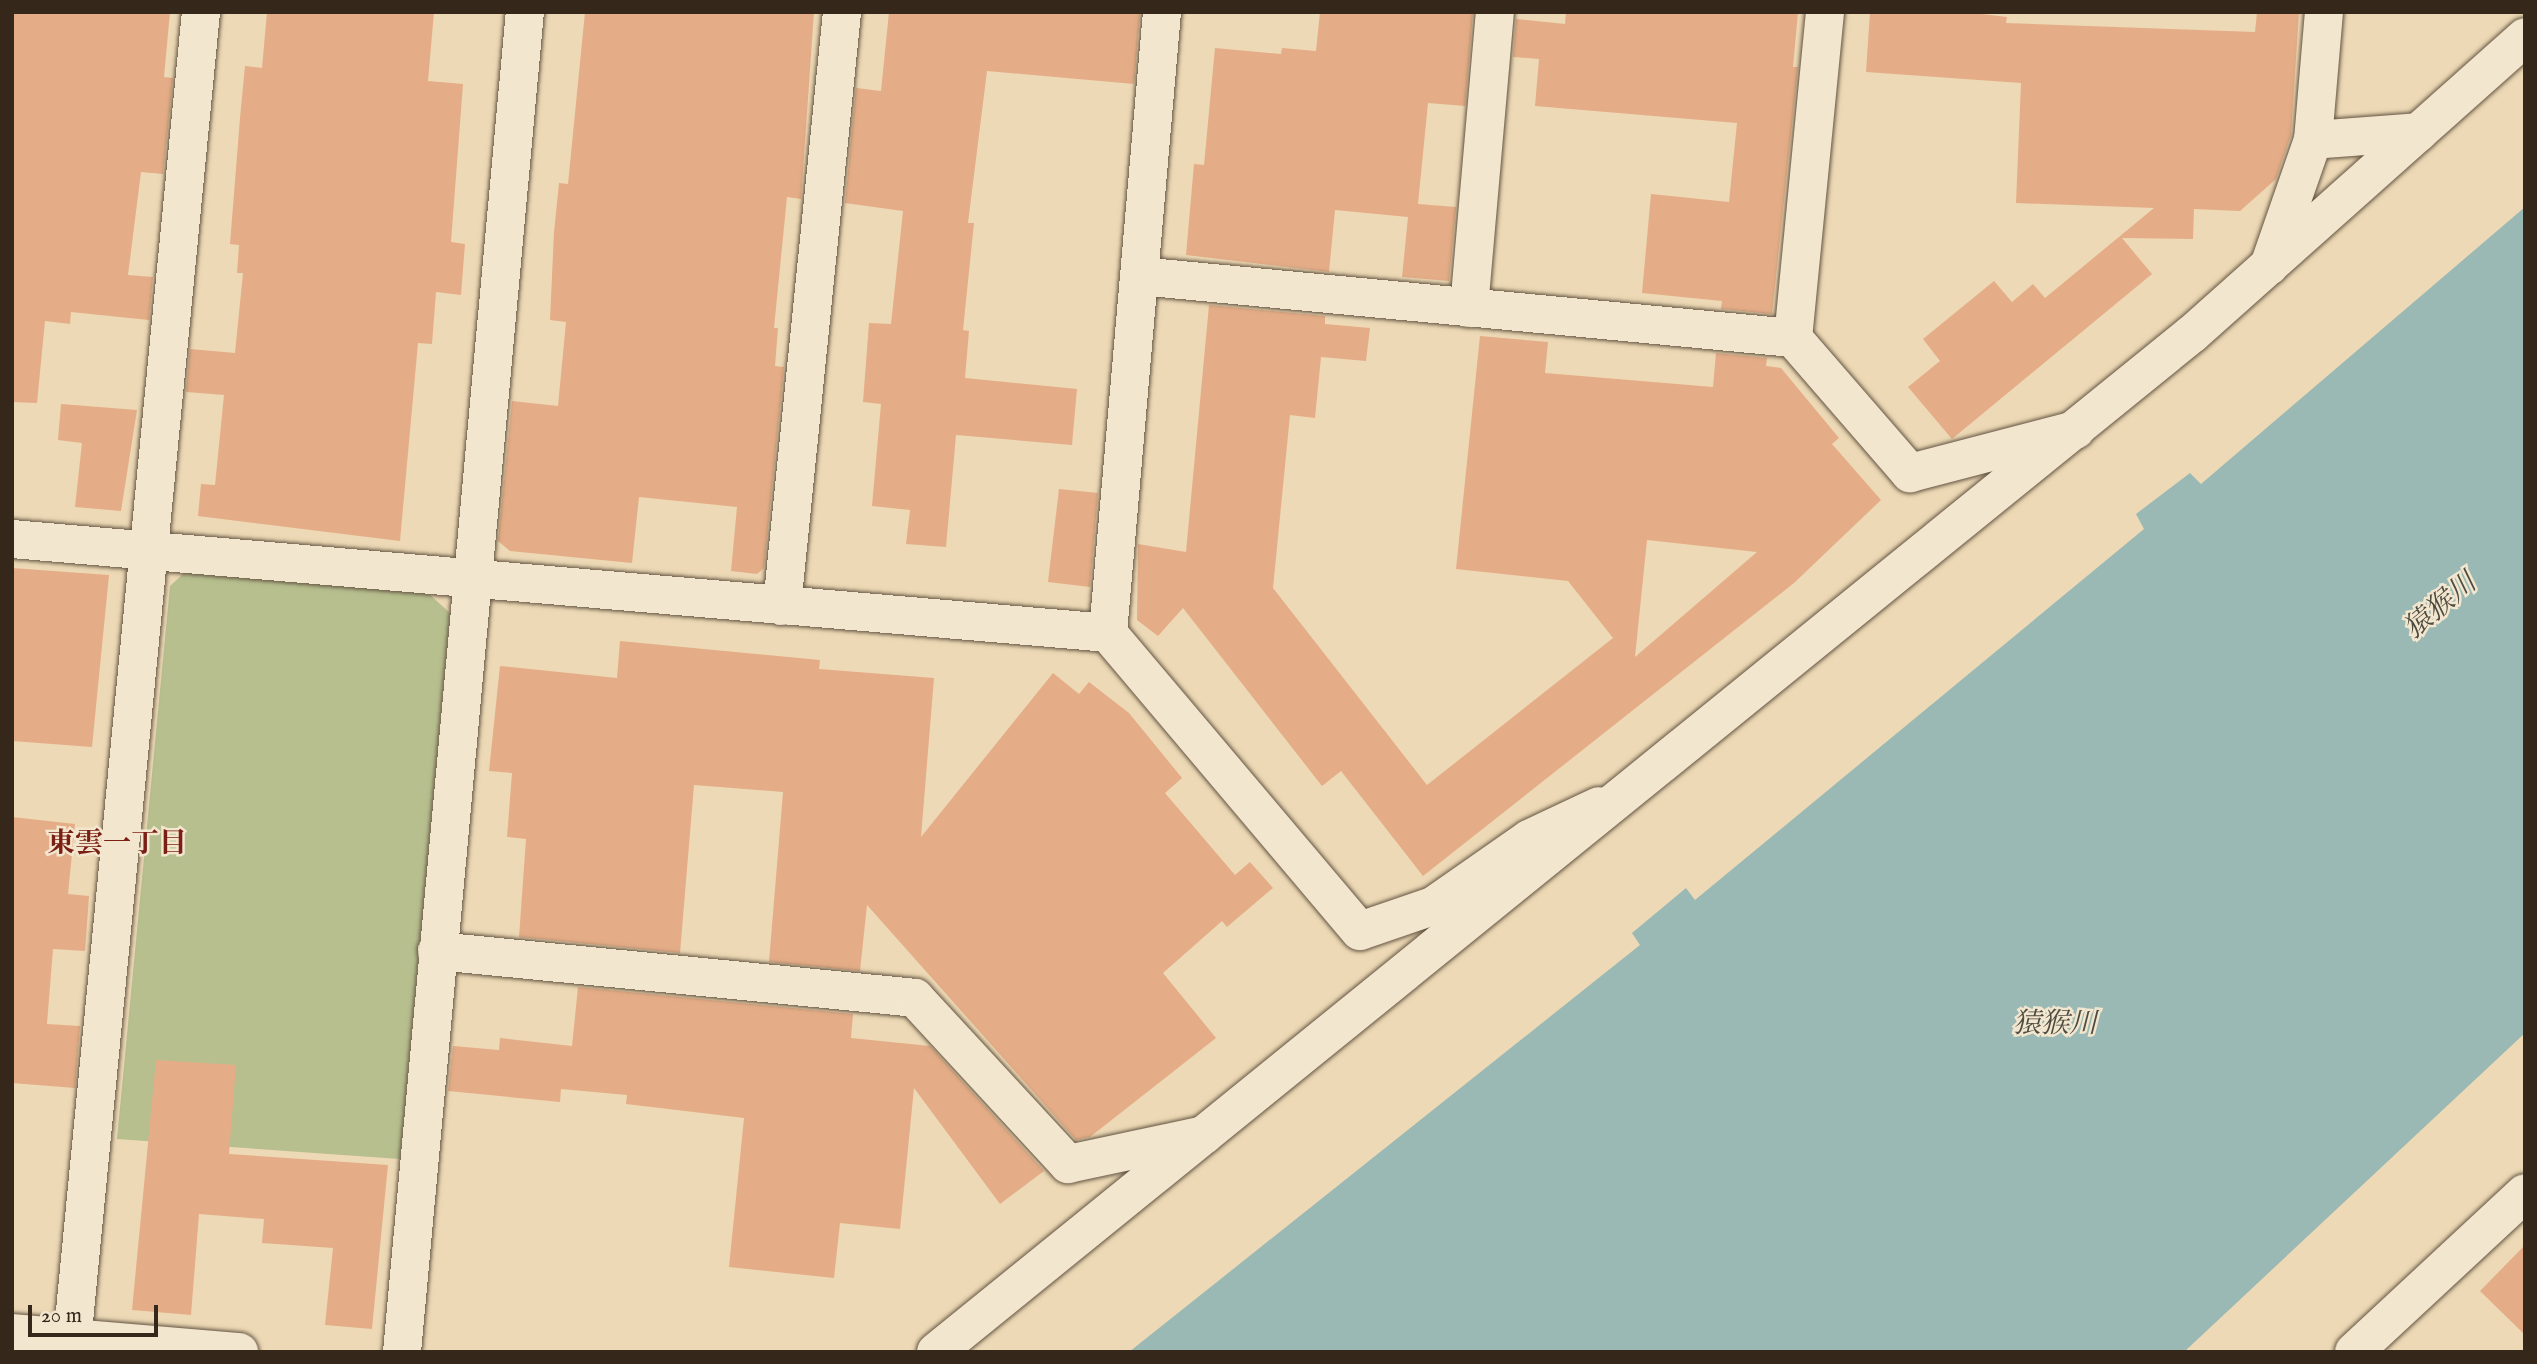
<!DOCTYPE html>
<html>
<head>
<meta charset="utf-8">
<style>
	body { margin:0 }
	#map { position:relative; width:2537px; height:1364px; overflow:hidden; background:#edd9b5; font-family:"IM FELL English","Noto Serif JP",serif }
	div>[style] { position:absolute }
	.green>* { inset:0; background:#b7bf8e }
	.water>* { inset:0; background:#9ab9b4 }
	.building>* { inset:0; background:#e4ad87 }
	.roads { filter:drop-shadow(0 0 2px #635442) drop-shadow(0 0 2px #635442) }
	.minor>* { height:38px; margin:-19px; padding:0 19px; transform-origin:19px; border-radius:19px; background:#f3e6cf }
	.tertiary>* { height:38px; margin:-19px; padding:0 19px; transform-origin:19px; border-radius:19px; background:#f3e6cf }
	span { translate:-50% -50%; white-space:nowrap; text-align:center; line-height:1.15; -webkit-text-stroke:5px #f3e6cf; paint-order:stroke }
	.water-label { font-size:28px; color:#4e4c41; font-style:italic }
	.neighbourhood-label { font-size:28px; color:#7a1f14; font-weight:700 }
	.frame { position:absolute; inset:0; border:14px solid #35281b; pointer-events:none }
	.scale { position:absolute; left:28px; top:1305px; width:130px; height:32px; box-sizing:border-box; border:4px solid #35281b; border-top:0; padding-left:9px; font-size:21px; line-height:24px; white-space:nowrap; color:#35281b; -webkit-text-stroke:5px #f3e6cf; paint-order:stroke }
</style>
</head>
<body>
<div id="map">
	<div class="green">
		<i style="clip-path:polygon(184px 573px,429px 594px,450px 613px,400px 1159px,117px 1139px,170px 586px)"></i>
	</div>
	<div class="water">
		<i style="clip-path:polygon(2525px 207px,2525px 1033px,2184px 1352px,1129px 1352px,1640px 945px,1632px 933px,1686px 888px,1695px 900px,2144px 529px,2136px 514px,2190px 473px,2201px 484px)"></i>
	</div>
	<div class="building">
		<i style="clip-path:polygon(12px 12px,170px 12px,164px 77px,173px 78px,163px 174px,141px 172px,128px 275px,153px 277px,149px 320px,71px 312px,70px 324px,45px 321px,37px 403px,12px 402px)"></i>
		<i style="clip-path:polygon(267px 12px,434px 12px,428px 81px,463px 84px,451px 242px,465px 244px,461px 295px,436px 292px,432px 344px,418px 343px,400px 541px,198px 516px,201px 484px,215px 485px,224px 395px,186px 392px,190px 349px,235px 353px,243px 273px,237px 273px,239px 245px,230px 244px,240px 118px,245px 66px,262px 68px)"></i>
		<i style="clip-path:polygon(585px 12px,814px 12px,801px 199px,787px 197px,774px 328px,778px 328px,775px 366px,784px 367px,764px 568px,757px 574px,731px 571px,737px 507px,639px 497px,632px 563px,510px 551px,498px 541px,512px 401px,558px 406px,566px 322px,550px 320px,554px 232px,559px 183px,568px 184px)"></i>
		<i style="clip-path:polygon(889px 12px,1140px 12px,1134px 84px,987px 71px,968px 223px,974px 223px,963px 330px,969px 331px,965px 378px,1077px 389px,1072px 445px,956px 435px,946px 547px,906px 544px,910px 510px,872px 506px,881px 404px,863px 402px,869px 323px,891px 324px,903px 211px,845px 203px,856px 88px,881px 91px)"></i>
		<i style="clip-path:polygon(1320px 12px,1473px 12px,1465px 106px,1428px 103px,1418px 204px,1456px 207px,1449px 281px,1402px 277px,1408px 217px,1335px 210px,1329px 272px,1186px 255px,1194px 164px,1204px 165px,1215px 48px,1281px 54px,1282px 48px,1316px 51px)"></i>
		<i style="clip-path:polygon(1566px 12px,1798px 12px,1793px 67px,1798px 67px,1772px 314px,1721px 309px,1722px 301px,1642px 293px,1651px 194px,1729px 202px,1737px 123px,1535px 106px,1539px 59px,1513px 57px,1516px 19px,1565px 24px)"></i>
		<i style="clip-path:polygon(1870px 12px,1965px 12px,2007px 17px,2006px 23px,2255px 32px,2257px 12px,2299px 12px,2291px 135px,2276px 179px,2240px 211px,2194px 209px,2193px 239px,2122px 238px,2152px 274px,1952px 439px,1908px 387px,1940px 361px,1923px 339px,1994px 281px,2012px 302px,2033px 284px,2045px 298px,2154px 208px,2016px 203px,2021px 83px,1866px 72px)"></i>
		<i style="clip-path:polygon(evenodd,1209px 305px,1325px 316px,1325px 324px,1370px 328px,1366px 361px,1321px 357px,1315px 418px,1290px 415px,1273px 588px,1427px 785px,1613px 638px,1568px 581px,1456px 569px,1480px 336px,1548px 342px,1545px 373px,1713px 387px,1716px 353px,1767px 358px,1766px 366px,1781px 368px,1839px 438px,1832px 444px,1881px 500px,1794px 583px,1423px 876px,1341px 771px,1322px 786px,1183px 608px,1158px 636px,1137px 620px,1138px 544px,1186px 552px,1209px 305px,1647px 540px,1757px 552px,1635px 657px,1647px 540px)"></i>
		<i style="clip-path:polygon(61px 404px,137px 410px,121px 511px,75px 507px,82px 443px,58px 440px)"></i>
		<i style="clip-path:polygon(1059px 489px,1098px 493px,1090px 587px,1048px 582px)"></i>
		<i style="clip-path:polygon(12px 568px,109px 575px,92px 747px,12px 741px)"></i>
		<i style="clip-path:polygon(620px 641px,820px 660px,819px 669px,934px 678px,921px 837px,1053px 673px,1079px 694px,1089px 682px,1129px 713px,1182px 778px,1165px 793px,1235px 875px,1250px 862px,1273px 888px,1227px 927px,1222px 921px,1163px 973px,1216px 1038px,1090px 1137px,1076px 1140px,867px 905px,860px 971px,769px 962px,783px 792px,694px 785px,680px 953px,519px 937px,526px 839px,507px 837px,512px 773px,489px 771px,500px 666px,617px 678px)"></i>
		<i style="clip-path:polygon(12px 817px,75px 824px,68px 894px,89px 896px,85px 951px,53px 949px,47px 1024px,80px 1026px,75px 1088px,12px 1083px)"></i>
		<i style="clip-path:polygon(578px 987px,853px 1014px,851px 1038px,930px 1046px,1044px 1171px,1000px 1204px,914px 1088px,900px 1229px,840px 1223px,834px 1278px,729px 1267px,744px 1118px,626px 1104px,627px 1095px,561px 1089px,560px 1102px,448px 1091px,453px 1046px,499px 1050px,500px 1038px,572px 1046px)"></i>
		<i style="clip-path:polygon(156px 1060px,236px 1065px,229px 1154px,388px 1165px,372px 1329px,325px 1325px,333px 1248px,262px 1243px,264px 1219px,199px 1214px,191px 1315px,132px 1310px)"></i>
		<i style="clip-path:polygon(2525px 1245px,2525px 1335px,2480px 1291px)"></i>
	</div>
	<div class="roads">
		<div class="minor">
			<i style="left:1825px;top:12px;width:328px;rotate:95.6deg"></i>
			<i style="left:1793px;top:338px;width:179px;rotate:49.1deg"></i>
			<i style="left:1910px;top:473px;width:171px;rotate:-14.6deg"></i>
			<i style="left:2313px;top:140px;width:106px;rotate:-4.3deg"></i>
			<i style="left:2269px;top:266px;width:133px;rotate:-70.8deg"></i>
			<i style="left:2313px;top:140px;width:128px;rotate:-85.1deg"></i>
			<i style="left:1139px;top:276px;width:657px;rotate:5.42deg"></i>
			<i style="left:1469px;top:308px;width:297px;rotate:-85deg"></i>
			<i style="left:12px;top:539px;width:1100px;rotate:4.9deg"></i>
			<i style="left:1108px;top:633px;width:390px;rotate:49.8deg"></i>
			<i style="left:1360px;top:931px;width:77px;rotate:-18.9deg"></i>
			<i style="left:1433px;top:906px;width:117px;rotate:-34.9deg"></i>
			<i style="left:1529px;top:839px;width:77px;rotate:-25.2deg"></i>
			<i style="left:782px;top:606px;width:597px;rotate:-84.23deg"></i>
			<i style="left:1108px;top:633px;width:623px;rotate:-85.03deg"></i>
			<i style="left:437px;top:951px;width:480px;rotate:5.6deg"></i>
			<i style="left:915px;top:998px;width:226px;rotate:47.3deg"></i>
			<i style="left:1068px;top:1164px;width:139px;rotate:-12deg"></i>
			<i style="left:12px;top:1333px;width:228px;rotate:4.8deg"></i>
			<i style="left:71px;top:1352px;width:1346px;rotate:-84.46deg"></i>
			<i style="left:402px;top:1352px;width:1346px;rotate:-84.76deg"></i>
			<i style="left:2354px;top:1352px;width:233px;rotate:-42.9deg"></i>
		</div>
		<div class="tertiary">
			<i style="left:936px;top:1352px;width:1617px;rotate:-39.03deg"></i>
			<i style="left:2192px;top:334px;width:446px;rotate:-41.7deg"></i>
		</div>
	</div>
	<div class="water-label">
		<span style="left:2441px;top:607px;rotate:-40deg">猿猴川</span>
		<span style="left:2055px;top:1025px">猿猴川</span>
	</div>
	<div class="neighbourhood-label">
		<span style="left:117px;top:845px">東雲一丁目</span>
	</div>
	<div class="frame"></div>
	<div class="scale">20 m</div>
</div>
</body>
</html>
